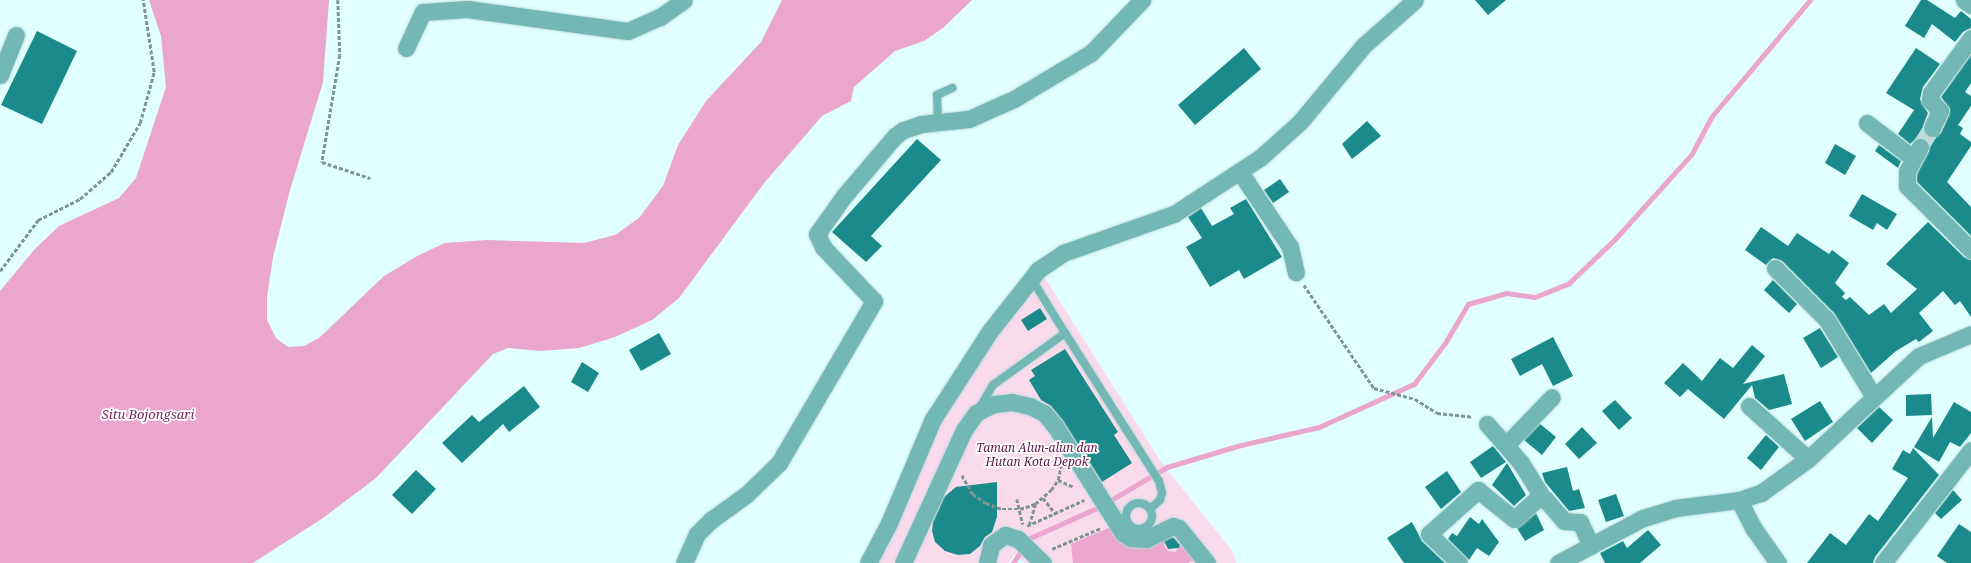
<!DOCTYPE html>
<style>
body{margin:0}
#map{position:relative;width:1971px;height:563px;overflow:hidden;background:#e0fffe;font-family:"Noto Serif",serif}
div>[style]{position:absolute}
.green>*{inset:0;background:#f9dbeb}
.water>*{inset:0;background:#eaa6cc}
.stream>*{height:5px;margin:-2.5px;padding:0 2.5px;transform-origin:2.5px;border-radius:2.5px;background:#eaa6cc}
.building>*{inset:0;background:#1a8a8a}
.street-tunnel>*{height:17px;margin-top:-8.5px;transform-origin:0;background:repeating-linear-gradient(90deg,#bfdbda 0 17px,transparent 0 25px)}
.path>*{height:2.5px;margin-top:-1.25px;transform-origin:0;background:repeating-linear-gradient(90deg,#7f9594 0 4px,transparent 0 6px)}
.roads{filter:drop-shadow(0 0 1px #bdd9d8) drop-shadow(0 0 1px #bdd9d8)}
.lane>*{height:8px;margin:-4px;padding:0 4px;transform-origin:4px;border-radius:4px;background:#73b7b6}
.lane>.ring{margin:-4px;padding:0;box-sizing:content-box;background:none;border:8px solid #73b7b6;border-radius:50%}
.street>*{height:17px;margin:-8.5px;padding:0 8.5px;transform-origin:8.5px;border-radius:8.5px;background:#73b7b6}
span{translate:-50% -50%;white-space:nowrap;text-align:center;line-height:1.15;-webkit-text-stroke:3.5px #fff;paint-order:stroke}
.park-label{font-size:12px;color:#641649;font-style:italic}
.water-label{font-size:13px;color:#77295a;font-style:italic}
</style>
<div id="map">
<div class="green">
<i style="clip-path:polygon(1042px 273px,1161px 462px,1233px 552px,1236px 563px,1025px 563px,1014px 554px,1009px 563px,877px 563px,892px 540px,915px 474px,940px 420px,981px 351px)"></i>
</div>
<div class="water">
<i style="clip-path:polygon(149px 0,329px 0,323px 82px,290px 190px,273px 257px,267px 297px,267px 320px,276px 338px,288px 347px,304px 346px,319px 338px,384px 276px,419px 255px,445px 243px,487px 240px,584px 243px,615px 235px,639px 218px,663px 186px,678px 145px,706px 101px,761px 42px,782px 0,972px 0,943px 28px,924px 41px,895px 51px,854px 87px,851px 101px,822px 116px,765px 182px,679px 298px,652px 320px,615px 337px,579px 348px,541px 351px,508px 348px,493px 354px,376px 478px,323px 518px,253px 563px,0 563px,0 291px,35px 249px,59px 226px,119px 198px,136px 178px,166px 87px,161px 36px)"></i>
<i style="clip-path:polygon(1113px 526px,1128px 545px,1148px 546px,1164px 538px,1164px 546px,1168px 551px,1175px 552px,1182px 545px,1201px 563px,1191px 561px,1188px 563px,1073px 563px,1071px 544px)"></i>
</div>
<div class="stream">
<i style="left:1013px;top:563px;width:30px;rotate:-56deg"></i>
<i style="left:1030px;top:538px;width:76px;rotate:-24.2deg"></i>
<i style="left:1099px;top:507px;width:79px;rotate:-30.5deg"></i>
<i style="left:1167px;top:467px;width:77px;rotate:-16.6deg"></i>
<i style="left:1241px;top:445px;width:80px;rotate:-13deg"></i>
<i style="left:1319px;top:427px;width:104px;rotate:-24.4deg"></i>
<i style="left:1414px;top:384px;width:51px;rotate:-52.9deg"></i>
<i style="left:1445px;top:343px;width:45px;rotate:-59.5deg"></i>
<i style="left:1468px;top:304px;width:40px;rotate:-16deg"></i>
<i style="left:1506px;top:293px;width:29px;rotate:8deg"></i>
<i style="left:1535px;top:297px;width:37px;rotate:-22deg"></i>
<i style="left:1569px;top:283px;width:64px;rotate:-43.7deg"></i>
<i style="left:1615px;top:239px;width:113px;rotate:-47.9deg"></i>
<i style="left:1691px;top:155px;width:44px;rotate:-61.7deg"></i>
<i style="left:1712px;top:116px;width:152px;rotate:-49.8deg"></i>
</div>
<div class="building">
<i style="clip-path:polygon(1475px 0,1506px 0,1488px 15px)"></i>
<i style="clip-path:polygon(1921px 0,1927px 0,1955px 18px,1961px 11px,1971px 19px,1971px 28px,1963px 32px,1955px 42px,1932px 24px,1924px 38px,1905px 26px)"></i>
<i style="clip-path:polygon(37px 31px,77px 51px,42px 124px,1px 105px)"></i>
<i style="clip-path:polygon(1244px 48px,1261px 69px,1195px 125px,1178px 105px)"></i>
<i style="clip-path:polygon(1916px 48px,1940px 64px,1923px 87px,1920px 99px,1928px 113px,1922px 129px,1927px 137px,1932px 138px,1941px 133px,1949px 115px,1950px 109px,1941px 97px,1971px 55px,1971px 83px,1965px 92px,1971px 96px,1971px 106px,1958px 125px,1963px 128px,1960px 134px,1971px 142px,1971px 146px,1947px 182px,1971px 207px,1971px 236px,1917px 182px,1917px 174px,1929px 151px,1928px 141px,1919px 137px,1910px 144px,1898px 134px,1914px 110px,1886px 93px)"></i>
<i style="clip-path:polygon(1367px 121px,1381px 136px,1352px 159px,1342px 144px)"></i>
<i style="clip-path:polygon(917px 139px,941px 160px,871px 236px,882px 246px,866px 262px,832px 232px)"></i>
<i style="clip-path:polygon(1835px 144px,1856px 156px,1845px 175px,1825px 163px)"></i>
<i style="clip-path:polygon(1879px 145px,1901px 161px,1898px 168px,1875px 151px)"></i>
<i style="clip-path:polygon(1280px 179px,1289px 192px,1273px 203px,1264px 190px)"></i>
<i style="clip-path:polygon(1862px 194px,1897px 214px,1887px 230px,1877px 223px,1873px 230px,1849px 216px)"></i>
<i style="clip-path:polygon(1246px 199px,1282px 257px,1244px 279px,1239px 270px,1210px 287px,1186px 247px,1202px 238px,1188px 217px,1201px 208px,1212px 226px,1234px 214px,1230px 208px)"></i>
<i style="clip-path:polygon(1928px 222px,1964px 257px,1971px 260px,1971px 317px,1960px 301px,1955px 305px,1943px 291px,1919px 313px,1933px 331px,1919px 342px,1916px 339px,1896px 351px,1871px 373px,1834px 313px,1782px 261px,1773px 258px,1766px 265px,1745px 250px,1761px 227px,1788px 246px,1797px 233px,1829px 254px,1832px 250px,1849px 263px,1835px 283px,1845px 293px,1842px 297px,1846px 300px,1850px 297px,1869px 315px,1884px 304px,1891px 313px,1917px 289px,1886px 264px)"></i>
<i style="clip-path:polygon(1773px 280px,1797px 304px,1789px 313px,1764px 290px)"></i>
<i style="clip-path:polygon(1040px 308px,1047px 319px,1028px 331px,1021px 320px)"></i>
<i style="clip-path:polygon(1820px 328px,1838px 357px,1821px 368px,1803px 338px)"></i>
<i style="clip-path:polygon(659px 333px,671px 354px,641px 371px,629px 350px)"></i>
<i style="clip-path:polygon(1553px 337px,1573px 376px,1553px 386px,1542px 364px,1520px 376px,1511px 359px)"></i>
<i style="clip-path:polygon(1752px 345px,1765px 356px,1743px 384px,1784px 374px,1792px 404px,1769px 410px,1755px 398px,1752px 385px,1724px 419px,1688px 389px,1680px 397px,1664px 383px,1683px 363px,1702px 381px,1720px 358px,1733px 368px)"></i>
<i style="clip-path:polygon(1065px 349px,1118px 432px,1114px 435px,1132px 463px,1102px 482px,1063px 421px,1051px 406px,1041px 400px,1029px 380px,1035px 376px,1031px 370px)"></i>
<i style="clip-path:polygon(582px 362px,599px 373px,588px 392px,571px 382px)"></i>
<i style="clip-path:polygon(524px 386px,540px 407px,509px 432px,503px 424px,462px 463px,442px 443px,472px 415px,479px 422px)"></i>
<i style="clip-path:polygon(1931px 394px,1932px 415px,1906px 416px,1906px 395px)"></i>
<i style="clip-path:polygon(1615px 400px,1632px 418px,1619px 430px,1602px 411px)"></i>
<i style="clip-path:polygon(1820px 401px,1833px 422px,1805px 441px,1791px 419px)"></i>
<i style="clip-path:polygon(1954px 402px,1971px 412px,1971px 433px,1960px 447px,1950px 442px,1939px 462px,1914px 447px,1932px 417px,1933px 438px)"></i>
<i style="clip-path:polygon(1879px 407px,1893px 420px,1872px 443px,1857px 428px)"></i>
<i style="clip-path:polygon(1540px 424px,1556px 437px,1542px 455px,1524px 440px)"></i>
<i style="clip-path:polygon(1582px 427px,1597px 443px,1579px 459px,1565px 444px)"></i>
<i style="clip-path:polygon(1766px 435px,1779px 447px,1761px 470px,1747px 458px)"></i>
<i style="clip-path:polygon(1493px 446px,1506px 462px,1481px 478px,1470px 462px)"></i>
<i style="clip-path:polygon(1913px 448px,1939px 475px,1875px 557px,1873px 563px,1807px 563px,1830px 533px,1846px 545px,1869px 514px,1878px 521px,1908px 478px,1892px 469px,1903px 450px,1910px 454px)"></i>
<i style="clip-path:polygon(1507px 463px,1526px 495px,1514px 506px,1492px 485px)"></i>
<i style="clip-path:polygon(1567px 467px,1573px 491px,1579px 489px,1585px 508px,1569px 511px,1545px 482px,1542px 473px)"></i>
<i style="clip-path:polygon(416px 470px,436px 489px,412px 514px,392px 495px)"></i>
<i style="clip-path:polygon(1447px 471px,1461px 492px,1441px 509px,1425px 487px)"></i>
<i style="clip-path:polygon(997px 482px,997px 517px,992px 532px,985px 537px,980px 546px,970px 554px,958px 555px,945px 551px,935px 542px,932px 531px,933px 522px,944px 497px,956px 487px)"></i>
<i style="clip-path:polygon(1953px 490px,1962px 500px,1941px 519px,1935px 513px)"></i>
<i style="clip-path:polygon(1616px 494px,1624px 516px,1606px 522px,1598px 500px)"></i>
<i style="clip-path:polygon(1536px 513px,1544px 530px,1525px 541px,1517px 528px)"></i>
<i style="clip-path:polygon(1470px 517px,1479px 524px,1482px 519px,1499px 542px,1489px 556px,1477px 548px,1469px 560px,1448px 539px,1452px 533px,1457px 536px)"></i>
<i style="clip-path:polygon(1412px 522px,1422px 541px,1445px 563px,1404px 563px,1387px 538px)"></i>
<i style="clip-path:polygon(1959px 524px,1971px 532px,1971px 563px,1947px 563px,1937px 556px)"></i>
<i style="clip-path:polygon(1648px 530px,1661px 545px,1640px 563px,1605px 563px,1600px 553px,1623px 541px,1627px 548px)"></i>
<i style="clip-path:polygon(1173px 537px,1180px 545px,1179px 548px,1168px 549px,1164px 541px)"></i>
</div>
<div class="street-tunnel">
<i style="left:1920px;top:147px;width:22px;rotate:-58deg"></i>
</div>
<div class="path">
<i style="left:338px;top:0;width:55px;rotate:87.9deg"></i>
<i style="left:340px;top:55px;width:109px;rotate:99.5deg"></i>
<i style="left:322px;top:162px;width:51px;rotate:18.4deg"></i>
<i style="left:0;top:271px;width:64px;rotate:-53.3deg"></i>
<i style="left:38px;top:220px;width:47px;rotate:-26.6deg"></i>
<i style="left:80px;top:199px;width:41px;rotate:-41.1deg"></i>
<i style="left:111px;top:172px;width:57px;rotate:-59.4deg"></i>
<i style="left:140px;top:123px;width:53px;rotate:-74.6deg"></i>
<i style="left:154px;top:72px;width:73px;rotate:-98.7deg"></i>
<i style="left:1304px;top:285px;width:125px;rotate:55.8deg"></i>
<i style="left:1374px;top:388px;width:42px;rotate:15deg"></i>
<i style="left:1415px;top:399px;width:26px;rotate:32deg"></i>
<i style="left:1437px;top:413px;width:36px;rotate:6deg"></i>
<i style="left:962px;top:475px;width:22px;rotate:60deg"></i>
<i style="left:973px;top:494px;width:16px;rotate:35deg"></i>
<i style="left:986px;top:503px;width:17px;rotate:21deg"></i>
<i style="left:1002px;top:509px;width:18px"></i>
<i style="left:1020px;top:509px;width:16px;rotate:-18deg"></i>
<i style="left:1035px;top:504px;width:21px;rotate:-41deg"></i>
<i style="left:1051px;top:490px;width:12px;rotate:-55deg"></i>
<i style="left:1058px;top:480px;width:14px;rotate:-78deg"></i>
<i style="left:1058px;top:480px;width:17px;rotate:24deg"></i>
<i style="left:1043px;top:498px;width:21px;rotate:51deg"></i>
<i style="left:1017px;top:499px;width:26px;rotate:77deg"></i>
<i style="left:1029px;top:525px;width:21px;rotate:-73deg"></i>
<i style="left:1027px;top:526px;width:63px;rotate:-24.5deg"></i>
<i style="left:1052px;top:549px;width:53px;rotate:-23.2deg"></i>
</div>
<div class="roads">
<div class="lane">
<i style="left:938px;top:122px;width:27px;rotate:-92deg"></i>
<i style="left:937px;top:95px;width:17px;rotate:-25deg"></i>
<i style="left:1065px;top:333px;width:175px;rotate:57.6deg"></i>
<i style="left:1159px;top:481px;width:12px;rotate:76deg"></i>
<i style="left:1162px;top:493px;width:7px;rotate:106deg"></i>
<i style="left:1160px;top:500px;width:13px;rotate:138deg"></i>
<i style="left:979px;top:409px;width:28px;rotate:-60deg"></i>
<i style="left:993px;top:385px;width:89px;rotate:-35.8deg"></i>
<i style="left:1065px;top:333px;width:65px;rotate:-121.7deg"></i>
<i class="ring" style="left:1126px;top:503px;width:18px;height:18px"></i>
</div>
<div class="street">
<i style="left:1964px;top:0;width:9px;rotate:36deg"></i>
<i style="left:406px;top:48px;width:40px;rotate:-65deg"></i>
<i style="left:423px;top:12px;width:44px;rotate:-3.9deg"></i>
<i style="left:467px;top:9px;width:162px;rotate:7.8deg"></i>
<i style="left:628px;top:31px;width:35px;rotate:-24deg"></i>
<i style="left:660px;top:17px;width:29px;rotate:-35deg"></i>
<i style="left:0;top:75px;width:43px;rotate:-68.2deg"></i>
<i style="left:1867px;top:123px;width:58px;rotate:37.3deg"></i>
<i style="left:1932px;top:128px;width:19px;rotate:-65deg"></i>
<i style="left:1940px;top:111px;width:15px;rotate:-132deg"></i>
<i style="left:1930px;top:100px;width:7px;rotate:-82deg"></i>
<i style="left:1931px;top:93px;width:68px;rotate:-54deg"></i>
<i style="left:1920px;top:147px;width:27px;rotate:118deg"></i>
<i style="left:1907px;top:171px;width:15px;rotate:90deg"></i>
<i style="left:1907px;top:186px;width:91px;rotate:45deg"></i>
<i style="left:1240px;top:172px;width:90px;rotate:56.3deg"></i>
<i style="left:1290px;top:247px;width:26px;rotate:77deg"></i>
<i style="left:1775px;top:268px;width:74px;rotate:45deg"></i>
<i style="left:1827px;top:320px;width:90px;rotate:58.6deg"></i>
<i style="left:1749px;top:406px;width:79px;rotate:41.9deg"></i>
<i style="left:1487px;top:424px;width:52px;rotate:48.9deg"></i>
<i style="left:1521px;top:463px;width:40px;rotate:58deg"></i>
<i style="left:1506px;top:445px;width:66px;rotate:-46.2deg"></i>
<i style="left:1739px;top:500px;width:33px;rotate:63deg"></i>
<i style="left:1754px;top:529px;width:42px;rotate:54.8deg"></i>
<i style="left:684px;top:563px;width:32px;rotate:-66deg"></i>
<i style="left:697px;top:534px;width:20px;rotate:-45deg"></i>
<i style="left:711px;top:520px;width:44px;rotate:-35.8deg"></i>
<i style="left:747px;top:494px;width:45px;rotate:-44.1deg"></i>
<i style="left:779px;top:463px;width:188px;rotate:-59.6deg"></i>
<i style="left:874px;top:301px;width:74px;rotate:-133.4deg"></i>
<i style="left:823px;top:247px;width:14px;rotate:-115deg"></i>
<i style="left:817px;top:234px;width:47px;rotate:-54.6deg"></i>
<i style="left:844px;top:196px;width:79px;rotate:-49.6deg"></i>
<i style="left:895px;top:136px;width:10px;rotate:-37deg"></i>
<i style="left:903px;top:130px;width:19px;rotate:-18deg"></i>
<i style="left:921px;top:124px;width:48px;rotate:-5.9deg"></i>
<i style="left:969px;top:119px;width:49px;rotate:-24deg"></i>
<i style="left:1014px;top:99px;width:90px;rotate:-30.9deg"></i>
<i style="left:1091px;top:53px;width:74px;rotate:-46.1deg"></i>
<i style="left:868px;top:563px;width:45px;rotate:-62.3deg"></i>
<i style="left:889px;top:523px;width:113px;rotate:-67.1deg"></i>
<i style="left:933px;top:419px;width:105px;rotate:-57.1deg"></i>
<i style="left:990px;top:331px;width:78px;rotate:-51.8deg"></i>
<i style="left:1038px;top:270px;width:30px;rotate:-34deg"></i>
<i style="left:1063px;top:253px;width:118px;rotate:-19.4deg"></i>
<i style="left:1174px;top:214px;width:104px;rotate:-33.2deg"></i>
<i style="left:1261px;top:157px;width:52px;rotate:-41.9deg"></i>
<i style="left:1300px;top:122px;width:99px;rotate:-50.3deg"></i>
<i style="left:1363px;top:46px;width:69px;rotate:-41.5deg"></i>
<i style="left:903px;top:563px;width:146px;rotate:-65.4deg"></i>
<i style="left:964px;top:430px;width:21px;rotate:-55deg"></i>
<i style="left:976px;top:413px;width:20px;rotate:-27deg"></i>
<i style="left:994px;top:404px;width:18px;rotate:-6deg"></i>
<i style="left:1012px;top:402px;width:18px;rotate:13deg"></i>
<i style="left:1030px;top:406px;width:16px;rotate:27deg"></i>
<i style="left:1044px;top:413px;width:17px;rotate:50deg"></i>
<i style="left:1055px;top:426px;width:127px;rotate:57.6deg"></i>
<i style="left:1123px;top:533px;width:9px;rotate:32deg"></i>
<i style="left:1131px;top:538px;width:15px;rotate:4deg"></i>
<i style="left:1146px;top:539px;width:30px;rotate:-26deg"></i>
<i style="left:1173px;top:526px;width:6px;rotate:18deg"></i>
<i style="left:1179px;top:528px;width:45px;rotate:51.3deg"></i>
<i style="left:987px;top:563px;width:18px;rotate:-77deg"></i>
<i style="left:991px;top:545px;width:17px;rotate:-36deg"></i>
<i style="left:1005px;top:535px;width:14px;rotate:17deg"></i>
<i style="left:1018px;top:539px;width:35px;rotate:44deg"></i>
<i style="left:1459px;top:563px;width:42px;rotate:-136deg"></i>
<i style="left:1429px;top:534px;width:66px;rotate:-41.9deg"></i>
<i style="left:1478px;top:490px;width:46px;rotate:38.9deg"></i>
<i style="left:1514px;top:519px;width:32px;rotate:-41deg"></i>
<i style="left:1538px;top:498px;width:7px;rotate:8deg"></i>
<i style="left:1545px;top:499px;width:29px;rotate:49deg"></i>
<i style="left:1564px;top:521px;width:16px;rotate:4deg"></i>
<i style="left:1580px;top:522px;width:26px;rotate:65deg"></i>
<i style="left:1558px;top:563px;width:96px;rotate:-27.9deg"></i>
<i style="left:1643px;top:518px;width:34px;rotate:-17deg"></i>
<i style="left:1675px;top:508px;width:64px;rotate:-7.1deg"></i>
<i style="left:1739px;top:500px;width:23px;rotate:-18deg"></i>
<i style="left:1761px;top:493px;width:58px;rotate:-35.9deg"></i>
<i style="left:1808px;top:459px;width:151px;rotate:-42.9deg"></i>
<i style="left:1919px;top:356px;width:56px;rotate:-22.9deg"></i>
<i style="left:1883px;top:563px;width:143px;rotate:-52.1deg"></i>
</div>
</div>
<div class="park-label">
<span style="left:1037px;top:455px">Taman Alun-alun dan<br>Hutan Kota Depok</span>
</div>
<div class="water-label">
<span style="left:148px;top:414px">Situ Bojongsari</span>
</div>
</div>
